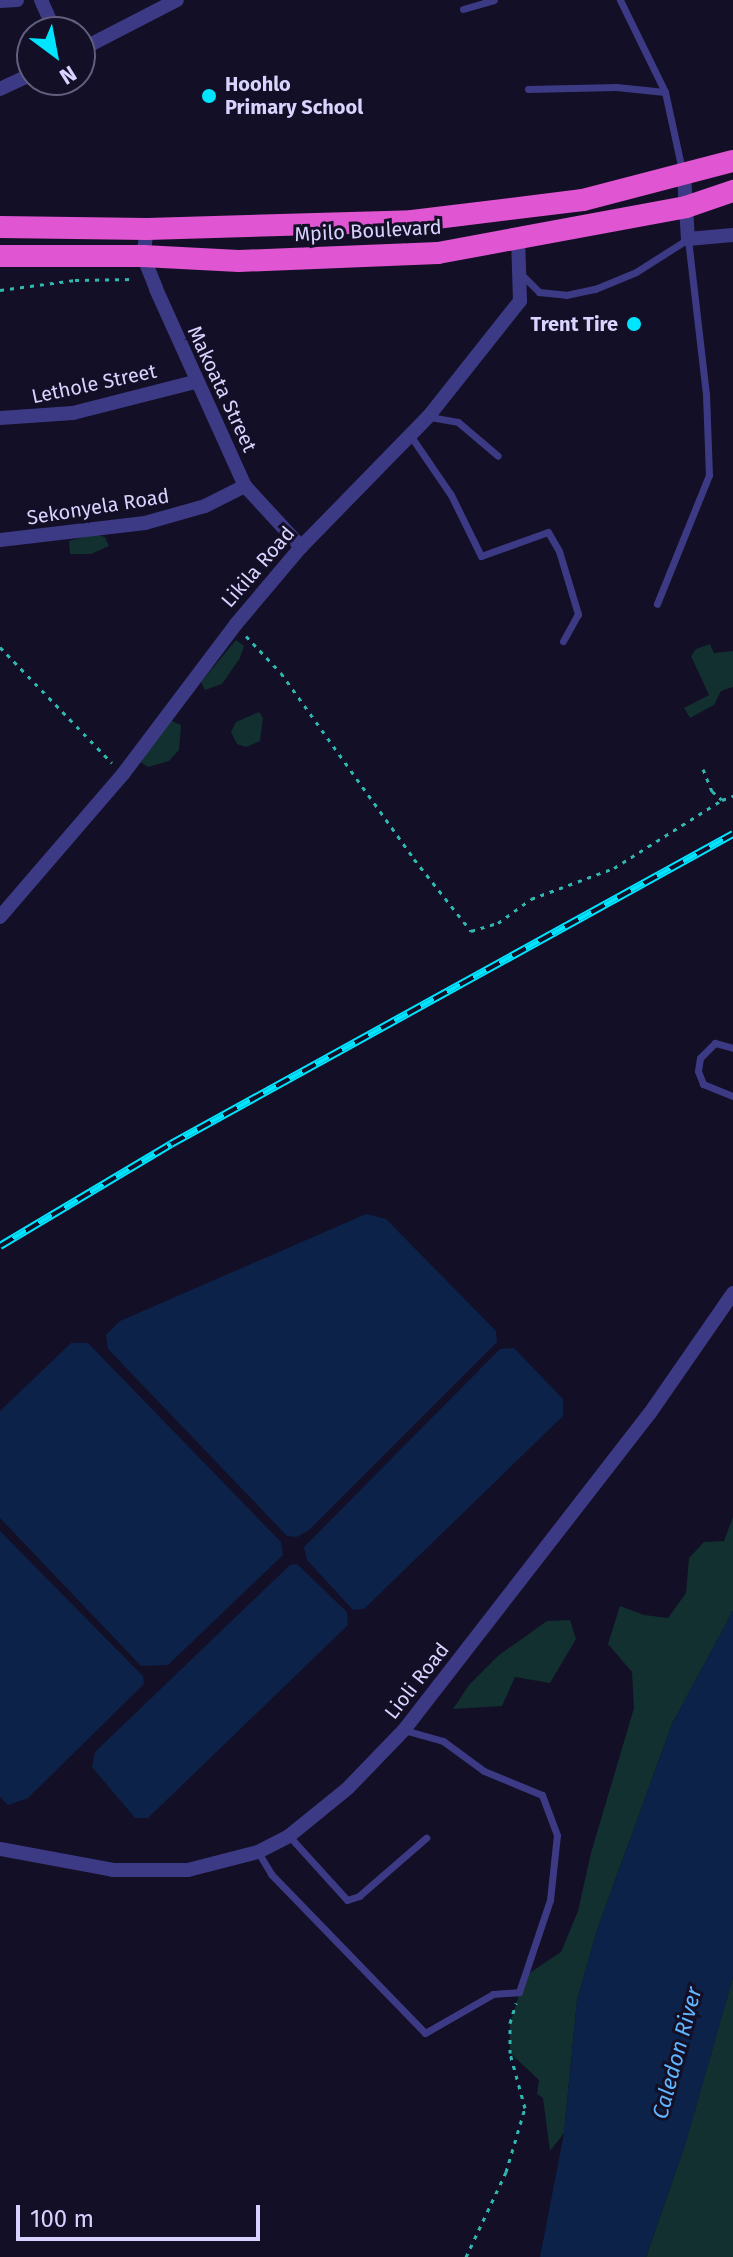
<!DOCTYPE html>
<style>
body{margin:0}
#map{position:relative;width:733px;height:2257px;overflow:hidden;background:#130f26;font-family:"Fira Sans",sans-serif}
div>[style]{position:absolute}
.green>*{inset:0;background:#12302f}
.water>*{inset:0;background:#0c2248}
.path>*{height:3px;margin-top:-1.5px;transform-origin:0;background:repeating-linear-gradient(90deg,#2fb8b0 0 4px,transparent 0 10px)}
.service>*{height:7px;margin:-3.5px;padding:0 3.5px;transform-origin:3.5px;border-radius:3.5px;background:#3d3a85}
.minor>*{height:14px;margin:-7px;padding:0 7px;transform-origin:7px;border-radius:7px;background:#3d3a85}
.trunk>*{height:22px;margin:-11px;padding:0 11px;transform-origin:11px;border-radius:11px;background:#e055d1}
.rail>*{height:8px;margin-top:-4px;transform-origin:0;background:repeating-linear-gradient(90deg,#130f26 0 15px,#00e5ff 0 30px);box-sizing:border-box;border-block:2px solid #00e5ff}
.dots>*{width:22px;height:22px;translate:-50% -50%;box-sizing:border-box;border:4px solid #130f26;border-radius:50%}
span{translate:-50% -50%;white-space:nowrap;text-align:center;line-height:1.15;-webkit-text-stroke:6px #130f26;paint-order:stroke}
.poi-label{font-size:20px;color:#d9d4ff;font-weight:700}
.left{translate:0 -50%;text-align:left}
.right{translate:-100% -50%;text-align:right}
.street-label{font-size:20px;color:#d9d4ff}
.water-label{font-size:22px;color:#62b6ff;font-style:italic}
.north{position:absolute;left:16px;top:16px;width:80px;height:80px;box-sizing:border-box;background:#130f26;border:2px solid #625e7d;border-radius:50%;rotate:148deg;font-size:22px;font-weight:700;line-height:32px;text-align:center;color:#d9d4ff}
.north::after{content:'';display:block;margin:auto;width:28px;height:36px;background:#00e5ff;clip-path:polygon(50% 0,100% 100%,50% 72%,0 100%)}
.scale{position:absolute;left:16px;top:2205px;width:244px;height:36px;box-sizing:border-box;border:4px solid #d9d4ff;border-top:0;padding-left:10px;font-size:24px;line-height:28px;white-space:nowrap;color:#d9d4ff;-webkit-text-stroke:6px #130f26;paint-order:stroke}
</style>
<div id="map">
<div class="green">
<i style="clip-path:polygon(94px 534px,105px 537px,109px 546px,91px 554px,70px 554px,69px 541px)"></i>
<i style="clip-path:polygon(236px 640px,244px 646px,240px 658px,222px 684px,205px 690px,201px 682px)"></i>
<i style="clip-path:polygon(710px 644px,714px 653px,733px 651px,733px 687px,721px 691px,714px 705px,690px 718px,684px 708px,709px 695px,691px 656px,696px 649px)"></i>
<i style="clip-path:polygon(259px 712px,263px 718px,260px 741px,246px 747px,237px 744px,231px 732px,236px 722px)"></i>
<i style="clip-path:polygon(170px 720px,181px 725px,179px 750px,169px 761px,148px 767px,139px 761px)"></i>
<i style="clip-path:polygon(733px 1517px,733px 1611px,672px 1724px,597px 1930px,577px 2000px,564px 2133px,550px 2151px,543px 2098px,537px 2094px,539px 2080px,510px 2053px,510px 2023px,525px 1976px,561px 1952px,578px 1911px,591px 1853px,634px 1708px,632px 1672px,608px 1644px,620px 1606px,644px 1615px,668px 1618px,686px 1593px,689px 1558px,704px 1542px,724px 1541px)"></i>
<i style="clip-path:polygon(570px 1620px,576px 1639px,550px 1683px,515px 1677px,502px 1706px,453px 1709px,469px 1685px,499px 1655px,547px 1621px)"></i>
<i style="clip-path:polygon(733px 1977px,733px 2257px,646px 2257px,685px 2145px)"></i>
</div>
<div class="water">
<i style="clip-path:polygon(366px 1214px,386px 1219px,496px 1331px,497px 1342px,309px 1530px,297px 1537px,287px 1536px,108px 1349px,106px 1335px,120px 1321px)"></i>
<i style="clip-path:polygon(71px 1343px,88px 1343px,281px 1542px,283px 1555px,168px 1665px,141px 1666px,0 1518px,0 1411px)"></i>
<i style="clip-path:polygon(514px 1348px,563px 1399px,563px 1416px,364px 1609px,353px 1610px,307px 1560px,304px 1547px,500px 1349px)"></i>
<i style="clip-path:polygon(0 1531px,143px 1676px,144px 1684px,28px 1798px,8px 1805px,0 1797px)"></i>
<i style="clip-path:polygon(297px 1564px,347px 1612px,348px 1625px,148px 1818px,135px 1818px,92px 1767px,95px 1752px,290px 1565px)"></i>
<i style="clip-path:polygon(733px 1611px,733px 1977px,685px 2145px,646px 2257px,540px 2257px,564px 2133px,577px 2000px,597px 1930px,672px 1724px)"></i>
</div>
<div class="path">
<i style="left:0;top:290px;width:76px;rotate:-7.6deg"></i>
<i style="left:75px;top:280px;width:60px;rotate:-1deg"></i>
<i style="left:246px;top:636px;width:51px;rotate:46.6deg"></i>
<i style="left:281px;top:673px;width:229px;rotate:54.4deg"></i>
<i style="left:414px;top:859px;width:92px;rotate:51.6deg"></i>
<i style="left:471px;top:931px;width:28px;rotate:-17deg"></i>
<i style="left:498px;top:923px;width:41px;rotate:-36deg"></i>
<i style="left:531px;top:899px;width:89px;rotate:-20.5deg"></i>
<i style="left:614px;top:868px;width:128px;rotate:-32.2deg"></i>
<i style="left:0;top:647px;width:161px;rotate:46deg"></i>
<i style="left:703px;top:769px;width:24px;rotate:68deg"></i>
<i style="left:712px;top:791px;width:13px;rotate:42deg"></i>
<i style="left:722px;top:800px;width:12px;rotate:-20deg"></i>
<i style="left:466px;top:2257px;width:94px;rotate:-64.8deg"></i>
<i style="left:506px;top:2172px;width:67px;rotate:-73.5deg"></i>
<i style="left:525px;top:2108px;width:57px;rotate:-105.3deg"></i>
<i style="left:510px;top:2053px;width:30px;rotate:-90deg"></i>
<i style="left:510px;top:2023px;width:21px;rotate:-73deg"></i>
</div>
<div class="service">
<i style="left:620px;top:0;width:102px;rotate:63.9deg"></i>
<i style="left:463px;top:9px;width:32px;rotate:-16deg"></i>
<i style="left:528px;top:89px;width:88px;rotate:-1.3deg"></i>
<i style="left:616px;top:87px;width:49px;rotate:5.8deg"></i>
<i style="left:665px;top:92px;width:80px;rotate:77.7deg"></i>
<i style="left:520px;top:273px;width:27px;rotate:45deg"></i>
<i style="left:539px;top:292px;width:27px;rotate:6deg"></i>
<i style="left:566px;top:295px;width:30px;rotate:-12deg"></i>
<i style="left:595px;top:289px;width:44px;rotate:-22.5deg"></i>
<i style="left:636px;top:272px;width:62px;rotate:-32.4deg"></i>
<i style="left:688px;top:239px;width:156px;rotate:83.4deg"></i>
<i style="left:706px;top:394px;width:81px;rotate:87.9deg"></i>
<i style="left:709px;top:475px;width:139px;rotate:112deg"></i>
<i style="left:430px;top:417px;width:28px;rotate:10deg"></i>
<i style="left:458px;top:422px;width:52px;rotate:40.4deg"></i>
<i style="left:410px;top:435px;width:73px;rotate:55.7deg"></i>
<i style="left:451px;top:495px;width:68px;rotate:63.8deg"></i>
<i style="left:481px;top:556px;width:71px;rotate:-19.7deg"></i>
<i style="left:548px;top:532px;width:22px;rotate:60deg"></i>
<i style="left:559px;top:551px;width:66px;rotate:73.2deg"></i>
<i style="left:578px;top:614px;width:31px;rotate:119deg"></i>
<i style="left:733px;top:1048px;width:19px;rotate:-164deg"></i>
<i style="left:715px;top:1043px;width:21px;rotate:135deg"></i>
<i style="left:700px;top:1058px;width:13px;rotate:99deg"></i>
<i style="left:698px;top:1071px;width:14px;rotate:69deg"></i>
<i style="left:703px;top:1084px;width:32px;rotate:22deg"></i>
<i style="left:289px;top:1836px;width:86px;rotate:47.8deg"></i>
<i style="left:347px;top:1900px;width:13px;rotate:-18deg"></i>
<i style="left:359px;top:1896px;width:89px;rotate:-40.9deg"></i>
<i style="left:258px;top:1852px;width:26px;rotate:59deg"></i>
<i style="left:271px;top:1874px;width:221px;rotate:45.9deg"></i>
<i style="left:425px;top:2033px;width:78px;rotate:-29.8deg"></i>
<i style="left:493px;top:1994px;width:26px;rotate:-4deg"></i>
<i style="left:519px;top:1992px;width:97px;rotate:-71.4deg"></i>
<i style="left:550px;top:1900px;width:65px;rotate:-83.9deg"></i>
<i style="left:557px;top:1835px;width:43px;rotate:-110.6deg"></i>
<i style="left:542px;top:1795px;width:63px;rotate:-157.5deg"></i>
<i style="left:484px;top:1771px;width:51px;rotate:-143.8deg"></i>
<i style="left:443px;top:1741px;width:41px;rotate:-164.2deg"></i>
</div>
<div class="minor">
<i style="left:41px;top:0;width:35px;rotate:66deg"></i>
<i style="left:0;top:1px;width:17px;rotate:-3deg"></i>
<i style="left:80px;top:50px;width:109px;rotate:-27.3deg"></i>
<i style="left:0;top:89px;width:35px;rotate:-25deg"></i>
<i style="left:684px;top:176px;width:63px;rotate:86.4deg"></i>
<i style="left:688px;top:239px;width:45px;rotate:-5.1deg"></i>
<i style="left:147px;top:229px;width:27px;rotate:98deg"></i>
<i style="left:143px;top:256px;width:35px;rotate:68deg"></i>
<i style="left:156px;top:289px;width:216px;rotate:65.7deg"></i>
<i style="left:245px;top:486px;width:83px;rotate:47.4deg"></i>
<i style="left:0;top:418px;width:73px;rotate:-3.9deg"></i>
<i style="left:73px;top:413px;width:126px;rotate:-14.3deg"></i>
<i style="left:0;top:540px;width:146px;rotate:-6.7deg"></i>
<i style="left:145px;top:523px;width:62px;rotate:-15.8deg"></i>
<i style="left:205px;top:506px;width:45px;rotate:-26.6deg"></i>
<i style="left:0;top:917px;width:189px;rotate:-49.3deg"></i>
<i style="left:123px;top:774px;width:188px;rotate:-53deg"></i>
<i style="left:236px;top:624px;width:101px;rotate:-49.8deg"></i>
<i style="left:301px;top:547px;width:182px;rotate:-45.7deg"></i>
<i style="left:428px;top:417px;width:148px;rotate:-51.6deg"></i>
<i style="left:520px;top:301px;width:62px;rotate:-91.8deg"></i>
<i style="left:0;top:1849px;width:115px;rotate:10.5deg"></i>
<i style="left:113px;top:1870px;width:75px"></i>
<i style="left:188px;top:1870px;width:72px;rotate:-14.4deg"></i>
<i style="left:258px;top:1852px;width:35px;rotate:-27deg"></i>
<i style="left:289px;top:1836px;width:76px;rotate:-39.1deg"></i>
<i style="left:348px;top:1788px;width:81px;rotate:-46deg"></i>
<i style="left:404px;top:1730px;width:401px;rotate:-52.2deg"></i>
<i style="left:650px;top:1413px;width:146px;rotate:-55.3deg"></i>
</div>
<div class="trunk">
<i style="left:0;top:227px;width:147px;rotate:0.8deg"></i>
<i style="left:147px;top:229px;width:265px;rotate:-1.7deg"></i>
<i style="left:412px;top:221px;width:172px;rotate:-7deg"></i>
<i style="left:583px;top:200px;width:155px;rotate:-14.6deg"></i>
<i style="left:0;top:256px;width:143px"></i>
<i style="left:143px;top:256px;width:96px;rotate:3deg"></i>
<i style="left:239px;top:261px;width:199px;rotate:-2.3deg"></i>
<i style="left:438px;top:253px;width:252px;rotate:-10.5deg"></i>
<i style="left:686px;top:207px;width:50px;rotate:-18.8deg"></i>
</div>
<div class="rail">
<i style="left:0;top:1246px;width:199px;rotate:-30.8deg"></i>
<i style="left:171px;top:1144px;width:642px;rotate:-28.88deg"></i>
</div>
<div class="dots">
<i style="left:209px;top:96px;background:#00e5ff"></i>
<i style="left:634px;top:324px;background:#00e5ff"></i>
</div>
<div class="poi-label">
<span class="left" style="left:225px;top:96px">Hoohlo<br>Primary School</span>
<span class="right" style="left:618px;top:324px">Trent Tire</span>
</div>
<div class="street-label">
<span style="left:368px;top:231px;rotate:-3deg">Mpilo Boulevard</span>
<span style="left:94px;top:384px;rotate:-12deg">Lethole Street</span>
<span style="left:222px;top:389px;rotate:65deg">Makoata Street</span>
<span style="left:98px;top:507px;rotate:-9deg">Sekonyela Road</span>
<span style="left:258px;top:567px;rotate:-49deg">Likila Road</span>
<span style="left:417px;top:1681px;rotate:-52deg">Lioli Road</span>
</div>
<div class="water-label">
<span style="left:677px;top:2053px;rotate:-75deg">Caledon River</span>
</div>
<div class="north">N</div>
<div class="scale">100 m</div>
</div>
